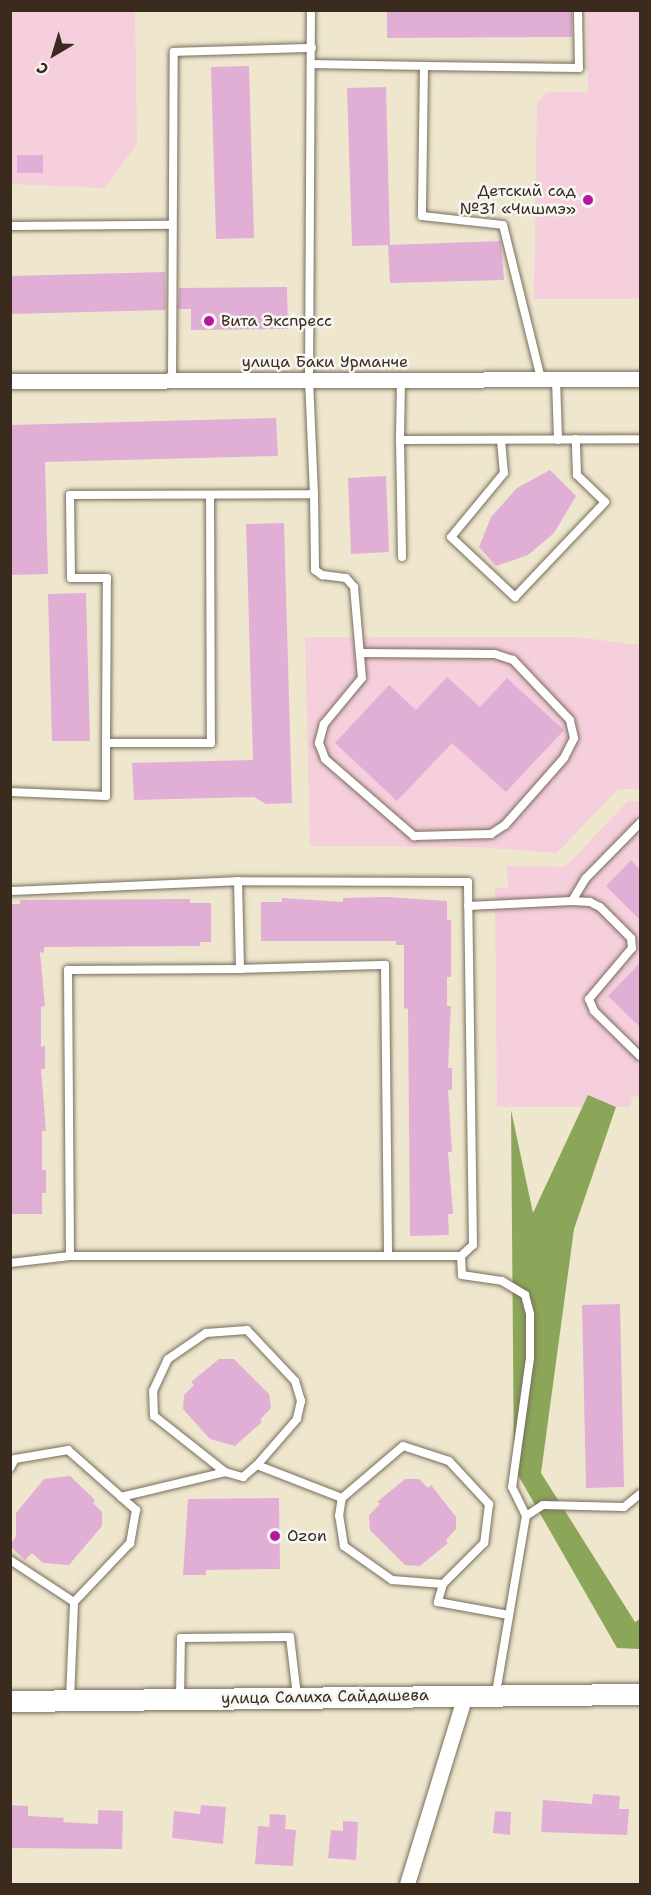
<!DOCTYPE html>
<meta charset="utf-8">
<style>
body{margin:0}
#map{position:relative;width:651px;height:1895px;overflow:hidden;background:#eee7ce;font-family:"Shantell Sans",sans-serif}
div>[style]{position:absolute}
.built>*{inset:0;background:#f5cfdc}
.forest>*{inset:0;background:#8ba658}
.building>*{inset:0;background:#e1afd5}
.roads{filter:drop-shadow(0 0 2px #7a6c5c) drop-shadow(0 0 2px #7a6c5c)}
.lane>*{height:8px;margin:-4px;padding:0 4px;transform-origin:4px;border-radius:4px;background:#fff}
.street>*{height:15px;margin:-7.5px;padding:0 7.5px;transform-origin:7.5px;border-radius:7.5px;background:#fff}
.secondary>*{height:21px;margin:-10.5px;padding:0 10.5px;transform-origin:10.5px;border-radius:10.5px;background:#fff}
.dots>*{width:16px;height:16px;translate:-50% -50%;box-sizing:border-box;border:3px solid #f6f6f2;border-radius:50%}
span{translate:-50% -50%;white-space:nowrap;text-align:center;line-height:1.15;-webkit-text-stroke:5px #f6f6f2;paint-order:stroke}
.poi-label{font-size:16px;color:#3b2a1e}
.right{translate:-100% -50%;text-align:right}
.left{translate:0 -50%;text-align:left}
.street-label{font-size:16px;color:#3b2a1e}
.frame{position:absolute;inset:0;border:12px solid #3b2a1e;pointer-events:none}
.north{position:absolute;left:24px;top:24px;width:60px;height:60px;-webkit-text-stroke:4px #f6f6f2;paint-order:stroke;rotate:218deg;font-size:16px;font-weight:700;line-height:24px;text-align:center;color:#3b2a1e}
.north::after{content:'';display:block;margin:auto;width:21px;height:27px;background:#3b2a1e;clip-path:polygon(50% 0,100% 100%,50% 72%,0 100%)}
</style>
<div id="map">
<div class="built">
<i style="clip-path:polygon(11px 11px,135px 11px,137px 144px,105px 188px,11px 184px)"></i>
<i style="clip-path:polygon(587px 11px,640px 11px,640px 299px,534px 299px,537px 102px,547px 92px,588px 92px)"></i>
<i style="clip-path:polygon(305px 637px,576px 637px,640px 645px,640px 789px,618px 789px,557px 853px,476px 847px,310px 846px)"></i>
<i style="clip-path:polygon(628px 801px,640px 801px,640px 1096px,632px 1097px,630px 1107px,497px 1107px,495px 888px,508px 887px,507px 866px,565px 867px)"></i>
</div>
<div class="forest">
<i style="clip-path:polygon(588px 1095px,616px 1107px,574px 1229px,541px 1473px,635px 1622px,640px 1619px,640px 1649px,617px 1648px,514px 1468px,511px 1110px,533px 1213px)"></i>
</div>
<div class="building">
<i style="clip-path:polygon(387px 10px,572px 10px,572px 37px,387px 38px)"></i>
<i style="clip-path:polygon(249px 66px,254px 238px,216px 239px,211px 67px)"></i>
<i style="clip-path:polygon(386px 87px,390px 245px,352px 246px,347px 88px)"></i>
<i style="clip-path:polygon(17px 155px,43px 155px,43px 173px,17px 173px)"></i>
<i style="clip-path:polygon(501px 241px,504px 280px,390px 283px,388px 245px)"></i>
<i style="clip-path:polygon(165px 272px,166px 310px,10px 314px,10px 276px)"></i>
<i style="clip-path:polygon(287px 287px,288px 329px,191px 330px,191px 309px,178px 309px,179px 288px)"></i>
<i style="clip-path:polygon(276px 418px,278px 456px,45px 462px,48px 574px,10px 575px,10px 425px)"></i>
<i style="clip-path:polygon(550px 470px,576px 496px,554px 533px,528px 555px,496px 566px,479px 547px,491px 517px,517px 488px)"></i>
<i style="clip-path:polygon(386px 476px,389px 552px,351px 554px,348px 478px)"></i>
<i style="clip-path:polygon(284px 523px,292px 803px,266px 804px,254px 797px,134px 800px,132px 763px,253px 760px,246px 524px)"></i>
<i style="clip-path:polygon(86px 593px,90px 741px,52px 741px,48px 594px)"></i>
<i style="clip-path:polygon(447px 677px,480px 707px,507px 678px,564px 730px,506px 792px,452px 743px,397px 801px,335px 743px,389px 685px,416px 710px)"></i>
<i style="clip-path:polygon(631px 860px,640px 870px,640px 920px,606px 886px)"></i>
<i style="clip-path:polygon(387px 897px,447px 901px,447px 920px,451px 920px,451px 977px,447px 977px,447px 1006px,451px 1006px,448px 1068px,452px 1068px,452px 1090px,448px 1090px,452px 1152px,448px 1152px,453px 1214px,448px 1214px,449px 1235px,410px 1236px,408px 1009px,404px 1008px,404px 945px,396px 945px,396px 941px,261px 941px,261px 902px,282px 902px,282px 898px,343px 902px,343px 898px)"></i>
<i style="clip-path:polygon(190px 899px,190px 903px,211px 903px,211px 942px,200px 942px,200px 946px,44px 947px,44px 953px,40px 952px,45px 1006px,41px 1007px,41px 1047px,45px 1046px,45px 1069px,41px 1069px,46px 1131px,42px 1131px,42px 1170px,46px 1170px,46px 1193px,42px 1193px,42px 1214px,10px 1214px,10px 904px,20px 904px,20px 900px)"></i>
<i style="clip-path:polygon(640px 963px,640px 1027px,608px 996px)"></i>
<i style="clip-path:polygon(620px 1304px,624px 1487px,586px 1488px,582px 1305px)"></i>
<i style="clip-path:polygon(219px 1359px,234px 1359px,269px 1394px,271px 1408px,260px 1420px,262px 1422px,235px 1446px,210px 1439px,183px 1409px,184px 1395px,194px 1385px,191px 1382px)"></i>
<i style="clip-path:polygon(70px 1476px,95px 1500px,93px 1503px,102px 1512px,102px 1526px,69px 1565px,43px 1563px,32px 1553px,25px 1560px,10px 1546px,16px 1536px,16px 1513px,44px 1479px)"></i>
<i style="clip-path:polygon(405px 1479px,419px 1479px,428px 1488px,431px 1485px,456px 1517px,456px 1529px,446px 1540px,448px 1543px,420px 1566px,405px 1565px,370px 1530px,369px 1515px,380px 1504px,377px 1502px)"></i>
<i style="clip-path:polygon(279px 1498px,280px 1569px,206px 1570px,206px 1575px,183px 1575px,188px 1499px)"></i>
<i style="clip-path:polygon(593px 1794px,620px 1796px,619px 1809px,629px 1809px,627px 1835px,541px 1832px,543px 1800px,592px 1804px)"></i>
<i style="clip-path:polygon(10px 1805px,28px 1806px,28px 1816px,64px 1818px,63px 1822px,98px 1824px,98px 1810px,123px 1811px,122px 1849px,10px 1848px)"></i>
<i style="clip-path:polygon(201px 1805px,226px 1807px,223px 1844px,172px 1838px,174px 1811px,200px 1814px)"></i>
<i style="clip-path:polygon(495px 1811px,511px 1812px,510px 1835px,493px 1833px)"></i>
<i style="clip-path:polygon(270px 1814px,286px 1815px,285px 1829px,296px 1830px,293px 1866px,255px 1864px,258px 1826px,269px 1827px)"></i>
<i style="clip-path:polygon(343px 1821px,358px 1822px,356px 1860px,328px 1858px,331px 1830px,343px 1831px)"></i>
</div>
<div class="roads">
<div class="lane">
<i style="left:313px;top:64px;width:111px;rotate:1deg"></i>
<i style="left:424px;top:66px;width:150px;rotate:90.8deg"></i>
<i style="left:422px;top:216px;width:81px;rotate:6.3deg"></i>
<i style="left:503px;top:225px;width:159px;rotate:76.1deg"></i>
<i style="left:424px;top:66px;width:155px;rotate:0.7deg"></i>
<i style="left:579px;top:68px;width:58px;rotate:-91deg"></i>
<i style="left:10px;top:226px;width:162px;rotate:-0.4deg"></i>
<i style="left:556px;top:379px;width:61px;rotate:88.1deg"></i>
<i style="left:401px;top:380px;width:60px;rotate:91deg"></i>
<i style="left:400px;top:440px;width:240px;rotate:-0.2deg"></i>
<i style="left:172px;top:381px;width:329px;rotate:-89.7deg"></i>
<i style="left:174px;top:52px;width:138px;rotate:-1.7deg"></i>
<i style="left:400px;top:440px;width:117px;rotate:89deg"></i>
<i style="left:501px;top:440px;width:33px;rotate:85deg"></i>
<i style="left:504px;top:473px;width:83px;rotate:129.6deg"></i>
<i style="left:451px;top:537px;width:88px;rotate:43.2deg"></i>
<i style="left:515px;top:597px;width:131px;rotate:-46.5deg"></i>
<i style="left:605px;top:502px;width:39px;rotate:-136deg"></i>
<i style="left:577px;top:475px;width:36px;rotate:-92deg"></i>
<i style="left:314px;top:494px;width:76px;rotate:89.2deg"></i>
<i style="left:315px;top:570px;width:9px;rotate:36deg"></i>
<i style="left:322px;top:575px;width:24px;rotate:7deg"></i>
<i style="left:346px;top:578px;width:12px;rotate:48deg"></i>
<i style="left:354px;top:587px;width:91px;rotate:85deg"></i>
<i style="left:362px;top:678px;width:60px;rotate:129.6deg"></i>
<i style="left:324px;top:724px;width:20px;rotate:105deg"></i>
<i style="left:319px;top:743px;width:17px;rotate:69deg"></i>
<i style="left:325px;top:759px;width:118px;rotate:40.9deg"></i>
<i style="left:414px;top:836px;width:77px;rotate:-1.5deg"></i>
<i style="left:491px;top:834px;width:17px;rotate:-33deg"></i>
<i style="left:505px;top:825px;width:89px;rotate:-48.6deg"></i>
<i style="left:564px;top:758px;width:22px;rotate:-63deg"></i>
<i style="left:574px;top:738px;width:18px;rotate:-103deg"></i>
<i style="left:570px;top:720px;width:83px;rotate:-133.5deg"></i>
<i style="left:513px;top:660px;width:20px;rotate:-162deg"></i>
<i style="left:494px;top:654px;width:134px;rotate:-179.6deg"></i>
<i style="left:210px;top:495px;width:248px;rotate:89.8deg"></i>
<i style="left:211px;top:743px;width:105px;rotate:180deg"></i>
<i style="left:106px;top:743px;width:165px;rotate:-89.7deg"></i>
<i style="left:107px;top:578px;width:36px;rotate:180deg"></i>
<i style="left:71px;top:578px;width:83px;rotate:-90.7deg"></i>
<i style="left:70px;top:495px;width:244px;rotate:-0.2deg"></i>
<i style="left:314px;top:494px;width:114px;rotate:-92.5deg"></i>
<i style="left:309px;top:380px;width:370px;rotate:-89.7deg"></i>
<i style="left:10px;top:792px;width:96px;rotate:2.4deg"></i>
<i style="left:106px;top:796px;width:53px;rotate:-90deg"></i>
<i style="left:10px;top:891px;width:228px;rotate:-2.5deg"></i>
<i style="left:572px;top:901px;width:18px;rotate:3deg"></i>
<i style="left:590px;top:902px;width:11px;rotate:27deg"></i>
<i style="left:600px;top:907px;width:44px;rotate:45deg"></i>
<i style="left:631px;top:938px;width:10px;rotate:84deg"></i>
<i style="left:632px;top:948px;width:67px;rotate:130.1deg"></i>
<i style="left:589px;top:999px;width:13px;rotate:67deg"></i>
<i style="left:594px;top:1011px;width:64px;rotate:44.4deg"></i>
<i style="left:468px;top:906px;width:104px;rotate:-2.8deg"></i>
<i style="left:572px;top:901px;width:27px;rotate:-59deg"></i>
<i style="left:586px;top:878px;width:77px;rotate:-45.5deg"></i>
<i style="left:240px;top:969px;width:172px;rotate:179.7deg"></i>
<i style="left:68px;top:970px;width:286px;rotate:89.6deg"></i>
<i style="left:70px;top:1256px;width:391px"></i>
<i style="left:461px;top:1256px;width:16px;rotate:-43deg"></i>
<i style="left:473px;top:1245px;width:363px;rotate:-90.8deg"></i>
<i style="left:468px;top:882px;width:230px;rotate:-179.8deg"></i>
<i style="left:238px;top:881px;width:88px;rotate:88.7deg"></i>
<i style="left:240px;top:969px;width:145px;rotate:-1.6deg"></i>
<i style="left:385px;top:965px;width:289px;rotate:89.4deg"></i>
<i style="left:461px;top:1256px;width:19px;rotate:87deg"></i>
<i style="left:462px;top:1275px;width:40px;rotate:8.5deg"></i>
<i style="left:502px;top:1281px;width:27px;rotate:31deg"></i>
<i style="left:525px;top:1295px;width:20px;rotate:75deg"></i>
<i style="left:530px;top:1314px;width:44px;rotate:90deg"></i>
<i style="left:530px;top:1358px;width:130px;rotate:97.9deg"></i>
<i style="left:512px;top:1487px;width:32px;rotate:64deg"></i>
<i style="left:10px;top:1263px;width:60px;rotate:-6.7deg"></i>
<i style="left:403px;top:1446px;width:48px;rotate:18.1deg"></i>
<i style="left:449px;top:1461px;width:59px;rotate:47.1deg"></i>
<i style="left:489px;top:1504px;width:39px;rotate:97deg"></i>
<i style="left:484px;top:1543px;width:58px;rotate:135deg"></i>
<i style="left:443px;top:1584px;width:51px;rotate:-175.5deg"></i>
<i style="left:392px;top:1580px;width:59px;rotate:-144.7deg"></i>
<i style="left:344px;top:1546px;width:30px;rotate:-99deg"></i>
<i style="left:339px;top:1516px;width:18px;rotate:-81deg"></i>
<i style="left:342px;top:1498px;width:80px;rotate:-40.4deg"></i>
<i style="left:10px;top:1468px;width:10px;rotate:-61deg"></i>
<i style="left:15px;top:1459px;width:54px;rotate:-9.6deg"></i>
<i style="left:68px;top:1450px;width:91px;rotate:41.4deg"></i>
<i style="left:136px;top:1510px;width:34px;rotate:100deg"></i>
<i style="left:130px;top:1543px;width:81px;rotate:133.5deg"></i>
<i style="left:74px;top:1602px;width:77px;rotate:-146.7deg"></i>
<i style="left:225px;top:1472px;width:90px;rotate:-141.7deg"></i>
<i style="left:154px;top:1416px;width:25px;rotate:-92deg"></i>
<i style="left:153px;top:1391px;width:35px;rotate:-65deg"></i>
<i style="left:168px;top:1359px;width:46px;rotate:-34.4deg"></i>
<i style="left:206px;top:1333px;width:41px;rotate:-4.2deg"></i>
<i style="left:247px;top:1330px;width:70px;rotate:46.7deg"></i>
<i style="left:295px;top:1381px;width:21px;rotate:73deg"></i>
<i style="left:301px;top:1401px;width:18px;rotate:103deg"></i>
<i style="left:297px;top:1419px;width:61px;rotate:131deg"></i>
<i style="left:121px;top:1497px;width:107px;rotate:-13.5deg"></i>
<i style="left:225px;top:1472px;width:19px;rotate:16deg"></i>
<i style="left:243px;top:1477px;width:18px;rotate:-41deg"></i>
<i style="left:257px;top:1465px;width:91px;rotate:21.2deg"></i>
<i style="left:443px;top:1584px;width:19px;rotate:106deg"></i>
<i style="left:438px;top:1602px;width:72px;rotate:10.4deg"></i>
<i style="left:496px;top:1693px;width:180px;rotate:-80.4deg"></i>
<i style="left:526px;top:1516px;width:20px;rotate:-33deg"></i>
<i style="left:543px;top:1505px;width:81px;rotate:1.4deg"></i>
<i style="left:624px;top:1507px;width:21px;rotate:-39deg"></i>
<i style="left:70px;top:1699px;width:97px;rotate:-87.6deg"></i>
<i style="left:180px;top:1699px;width:61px;rotate:-89.1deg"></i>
<i style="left:181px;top:1638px;width:109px;rotate:-0.5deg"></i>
<i style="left:290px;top:1637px;width:59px;rotate:83.2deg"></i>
</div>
<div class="street">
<i style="left:10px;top:381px;width:630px;rotate:-0.18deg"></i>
<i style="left:407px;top:1884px;width:197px;rotate:-72.9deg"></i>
</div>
<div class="secondary">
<i style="left:10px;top:1701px;width:630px;rotate:-0.64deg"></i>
</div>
</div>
<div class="dots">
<i style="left:588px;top:200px;background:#b5179e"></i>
<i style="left:209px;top:321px;background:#b5179e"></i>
<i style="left:275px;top:1536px;background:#b5179e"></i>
</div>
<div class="poi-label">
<span class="right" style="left:576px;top:200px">Детский сад<br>№31 «Чишмэ»</span>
<span class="left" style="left:221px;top:321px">Вита Экспресс</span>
<span class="left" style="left:287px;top:1536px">Ozon</span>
</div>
<div class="street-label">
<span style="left:325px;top:362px">улица Баки Урманче</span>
<span style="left:325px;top:1697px;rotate:-1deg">улица Салиха Сайдашева</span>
</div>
<div class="frame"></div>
<div class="north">С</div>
</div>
